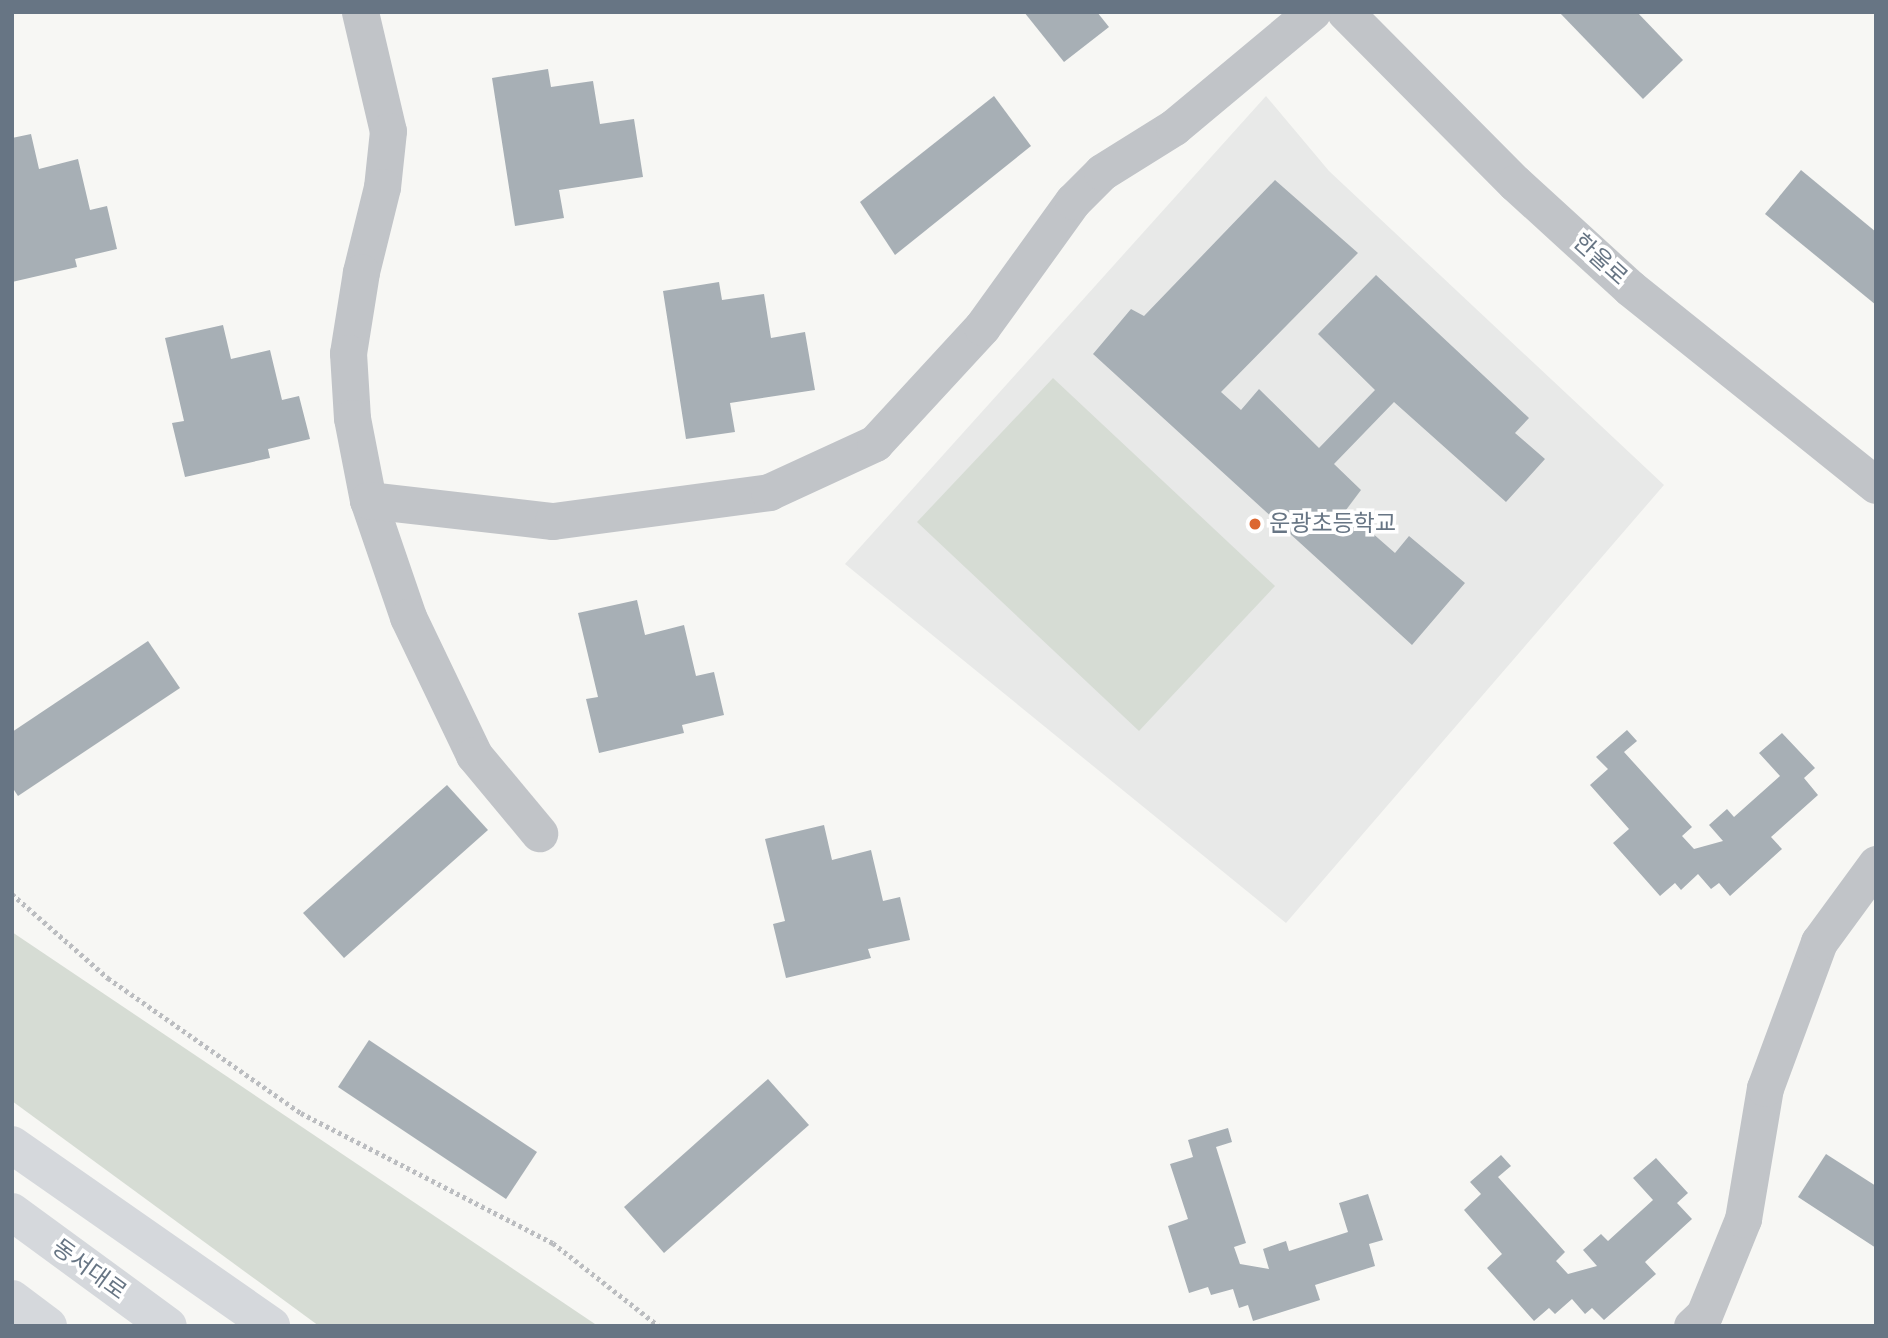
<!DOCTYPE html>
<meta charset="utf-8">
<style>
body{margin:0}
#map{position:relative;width:1888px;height:1338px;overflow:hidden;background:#f7f7f4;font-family:"Sofia Sans Condensed","Noto Sans KR",sans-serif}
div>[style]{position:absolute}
.built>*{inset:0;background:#e8e9e8}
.green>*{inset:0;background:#d6dcd4}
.building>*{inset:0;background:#a7afb5}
.path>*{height:4.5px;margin-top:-2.25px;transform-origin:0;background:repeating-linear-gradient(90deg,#bbbdc0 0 3.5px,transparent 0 7px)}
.minor>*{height:37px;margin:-18.5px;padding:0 18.5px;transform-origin:18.5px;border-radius:18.5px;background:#c1c4c8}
.highway>*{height:38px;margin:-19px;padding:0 19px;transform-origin:19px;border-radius:19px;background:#d5d8dc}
.dots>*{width:19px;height:19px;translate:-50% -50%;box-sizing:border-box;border:4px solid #fff;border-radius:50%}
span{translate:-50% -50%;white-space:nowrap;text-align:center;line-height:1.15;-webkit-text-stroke:7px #fff;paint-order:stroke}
.street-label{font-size:23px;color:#677584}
.poi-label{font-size:23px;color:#677584}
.left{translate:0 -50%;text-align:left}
.frame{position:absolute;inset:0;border:14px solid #677584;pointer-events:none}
</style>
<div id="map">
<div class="built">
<i style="clip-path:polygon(1266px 96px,1329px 171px,1664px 485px,1286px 923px,845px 564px)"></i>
</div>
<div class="green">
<i style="clip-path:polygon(1053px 378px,1275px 586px,1139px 731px,917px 522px)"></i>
<i style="clip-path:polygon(12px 932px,598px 1326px,319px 1326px,12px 1101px)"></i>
</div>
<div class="building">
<i style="clip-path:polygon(1024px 12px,1097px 12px,1109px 27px,1064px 62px)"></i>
<i style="clip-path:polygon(1559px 12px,1637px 12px,1683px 60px,1643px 99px)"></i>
<i style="clip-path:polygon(548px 69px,551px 87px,593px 81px,600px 124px,634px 119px,643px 177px,559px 190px,564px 218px,515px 226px,492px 78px)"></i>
<i style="clip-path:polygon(994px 96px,1031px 146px,895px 255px,860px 202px)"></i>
<i style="clip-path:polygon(31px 134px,39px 169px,78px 159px,90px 210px,107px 206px,117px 249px,75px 259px,77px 267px,12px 282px,12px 138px)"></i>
<i style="clip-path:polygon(1801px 170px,1876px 232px,1876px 305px,1765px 214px)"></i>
<i style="clip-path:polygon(1275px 180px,1358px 253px,1221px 392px,1241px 410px,1259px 389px,1319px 448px,1375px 390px,1318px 334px,1376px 275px,1529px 418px,1515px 433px,1545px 459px,1506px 502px,1394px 402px,1334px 464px,1361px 490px,1346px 510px,1395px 553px,1409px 536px,1465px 583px,1412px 645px,1093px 354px,1131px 309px,1144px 316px)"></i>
<i style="clip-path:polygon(719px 282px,722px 300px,764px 294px,771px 338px,805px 332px,815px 390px,730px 403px,735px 432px,686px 439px,663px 291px)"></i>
<i style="clip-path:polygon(223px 325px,231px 359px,270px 350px,282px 400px,299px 396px,310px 439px,268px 449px,270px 458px,185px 477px,172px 423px,184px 421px,165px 338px)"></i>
<i style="clip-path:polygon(637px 600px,645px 635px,684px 625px,696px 676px,714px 672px,724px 715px,682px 725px,684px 733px,599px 753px,586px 699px,598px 697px,578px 613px)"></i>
<i style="clip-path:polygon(148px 641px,180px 688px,18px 796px,12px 787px,12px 732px)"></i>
<i style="clip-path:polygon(1627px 730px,1637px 741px,1624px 752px,1692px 827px,1682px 836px,1694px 849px,1723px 841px,1709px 825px,1727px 809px,1734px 817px,1780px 776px,1759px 753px,1782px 733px,1815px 768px,1804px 778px,1818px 795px,1771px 837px,1782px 849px,1730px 896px,1719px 883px,1711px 889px,1698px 874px,1681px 890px,1675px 883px,1660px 896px,1613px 843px,1629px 829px,1590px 785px,1608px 769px,1596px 757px)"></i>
<i style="clip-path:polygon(447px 785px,488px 830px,344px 958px,303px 913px)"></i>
<i style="clip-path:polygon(824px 825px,832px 860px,871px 850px,883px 901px,900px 897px,910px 940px,868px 949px,871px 958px,786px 978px,773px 924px,785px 921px,765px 839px)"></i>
<i style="clip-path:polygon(369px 1040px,537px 1152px,506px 1199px,338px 1087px)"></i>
<i style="clip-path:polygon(768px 1079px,809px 1125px,664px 1253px,624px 1207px)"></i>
<i style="clip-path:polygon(1228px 1128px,1232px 1142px,1216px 1147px,1246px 1243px,1234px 1247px,1240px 1264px,1269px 1269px,1263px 1249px,1286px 1241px,1289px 1251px,1348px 1232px,1339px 1203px,1368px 1194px,1383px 1240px,1369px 1244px,1375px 1266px,1315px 1285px,1320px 1300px,1253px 1321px,1248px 1305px,1239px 1308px,1233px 1289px,1211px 1295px,1208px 1287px,1189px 1293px,1168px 1226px,1188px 1219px,1170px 1164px,1193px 1157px,1188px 1140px)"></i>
<i style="clip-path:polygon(1826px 1154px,1876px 1186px,1876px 1248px,1798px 1197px)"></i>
<i style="clip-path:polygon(1501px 1155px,1511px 1166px,1498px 1177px,1565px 1252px,1556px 1261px,1568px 1274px,1597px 1266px,1583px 1250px,1601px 1234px,1608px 1241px,1653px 1200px,1633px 1178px,1656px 1158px,1688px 1193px,1677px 1203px,1692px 1219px,1645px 1262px,1656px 1274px,1604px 1320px,1592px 1308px,1585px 1314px,1572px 1299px,1555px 1314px,1549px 1308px,1534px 1321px,1487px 1268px,1502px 1254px,1464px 1210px,1481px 1194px,1470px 1182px)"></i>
</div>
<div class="path">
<i style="left:12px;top:894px;width:128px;rotate:41.2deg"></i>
<i style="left:108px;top:978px;width:236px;rotate:35deg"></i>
<i style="left:301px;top:1113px;width:284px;rotate:27.3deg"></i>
<i style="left:553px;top:1243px;width:135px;rotate:38.1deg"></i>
</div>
<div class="minor">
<i style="left:360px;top:12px;width:122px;rotate:76.8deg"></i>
<i style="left:388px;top:131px;width:56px;rotate:96.1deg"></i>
<i style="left:382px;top:187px;width:88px;rotate:103.9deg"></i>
<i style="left:361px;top:272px;width:82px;rotate:99.1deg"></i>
<i style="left:348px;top:353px;width:65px;rotate:86.5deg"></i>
<i style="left:352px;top:418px;width:84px;rotate:79deg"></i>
<i style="left:368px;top:500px;width:124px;rotate:71.1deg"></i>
<i style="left:408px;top:617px;width:153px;rotate:64.4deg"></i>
<i style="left:474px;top:755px;width:102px;rotate:50.2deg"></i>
<i style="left:1345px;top:12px;width:241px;rotate:45.2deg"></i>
<i style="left:1515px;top:183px;width:156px;rotate:42.4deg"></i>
<i style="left:1630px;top:288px;width:315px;rotate:38.7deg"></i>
<i style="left:368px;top:500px;width:186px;rotate:6.5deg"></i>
<i style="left:553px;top:521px;width:218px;rotate:-7.6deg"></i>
<i style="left:769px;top:492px;width:117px;rotate:-24.8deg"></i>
<i style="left:875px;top:443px;width:158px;rotate:-47.3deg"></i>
<i style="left:982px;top:327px;width:155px;rotate:-54.2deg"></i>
<i style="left:1073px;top:201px;width:41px;rotate:-45deg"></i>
<i style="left:1102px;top:172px;width:85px;rotate:-32deg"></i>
<i style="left:1174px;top:127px;width:180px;rotate:-39.8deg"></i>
<i style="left:1692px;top:1326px;width:16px;rotate:-43deg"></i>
<i style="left:1704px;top:1315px;width:104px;rotate:-67.9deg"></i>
<i style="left:1743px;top:1219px;width:133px;rotate:-80.5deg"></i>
<i style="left:1765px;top:1088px;width:156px;rotate:-69.7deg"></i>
<i style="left:1819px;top:942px;width:97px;rotate:-53.8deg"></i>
</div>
<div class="highway">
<i style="left:12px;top:1145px;width:316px;rotate:34.9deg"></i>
<i style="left:12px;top:1212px;width:193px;rotate:36.2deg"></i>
<i style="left:12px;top:1299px;width:45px;rotate:36.9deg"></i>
</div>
<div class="dots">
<i style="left:1255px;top:524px;background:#dc6730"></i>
</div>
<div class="street-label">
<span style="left:1600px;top:260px;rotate:42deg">한울로</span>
<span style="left:89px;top:1270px;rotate:36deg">동서대로</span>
</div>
<div class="poi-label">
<span class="left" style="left:1269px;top:524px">운광초등학교</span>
</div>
<div class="frame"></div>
</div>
